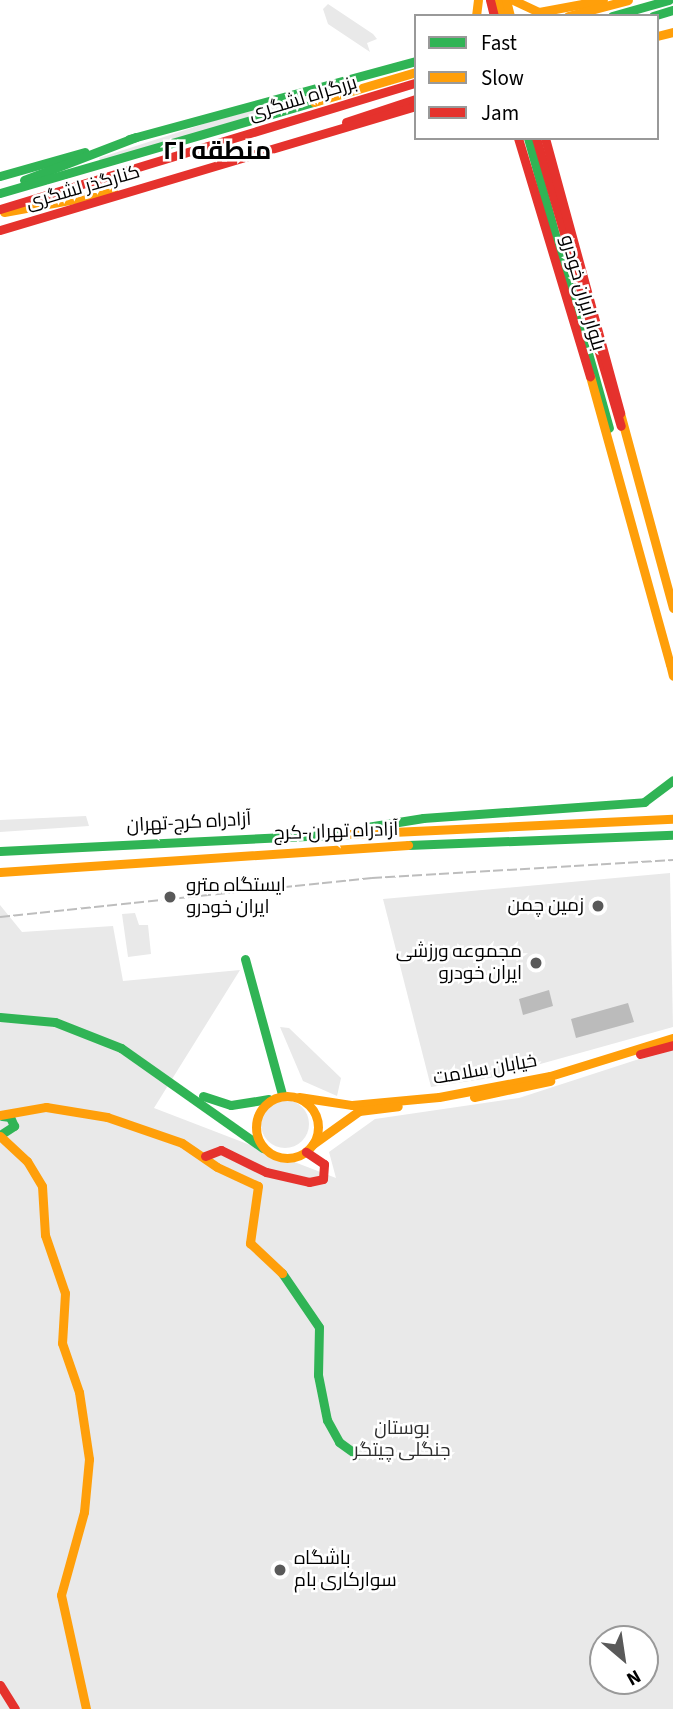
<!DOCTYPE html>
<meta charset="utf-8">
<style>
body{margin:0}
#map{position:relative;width:673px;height:1709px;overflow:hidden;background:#fff;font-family:"Source Sans 3",Cairo,sans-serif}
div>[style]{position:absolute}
.green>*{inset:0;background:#e9e9e9}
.round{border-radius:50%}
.water>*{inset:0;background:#bbb}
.fast>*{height:9px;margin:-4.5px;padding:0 4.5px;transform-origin:4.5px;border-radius:4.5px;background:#30b455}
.slow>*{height:9px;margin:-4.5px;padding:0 4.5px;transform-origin:4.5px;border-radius:4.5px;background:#ff9f0a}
.slow>.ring{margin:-4.5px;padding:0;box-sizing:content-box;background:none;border:9px solid #ff9f0a;border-radius:50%}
.jam>*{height:9px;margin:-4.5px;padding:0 4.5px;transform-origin:4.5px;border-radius:4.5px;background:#e5322d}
.rail>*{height:2px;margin-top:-1px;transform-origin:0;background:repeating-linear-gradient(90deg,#bdbdbd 0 10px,transparent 0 13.5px)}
.dots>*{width:19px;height:19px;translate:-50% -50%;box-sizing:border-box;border:4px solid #fff;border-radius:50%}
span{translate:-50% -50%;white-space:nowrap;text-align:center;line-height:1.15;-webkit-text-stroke:5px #fff;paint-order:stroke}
.street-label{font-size:19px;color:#000}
.poi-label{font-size:19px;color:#000}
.left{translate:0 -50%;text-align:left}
.right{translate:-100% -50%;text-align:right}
.park-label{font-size:19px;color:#2e2e2e}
.district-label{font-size:26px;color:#000;font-weight:700}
.legend{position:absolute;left:414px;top:14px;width:245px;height:126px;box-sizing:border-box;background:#fff;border:2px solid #999;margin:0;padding:9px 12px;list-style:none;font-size:21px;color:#000}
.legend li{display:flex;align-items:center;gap:14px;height:35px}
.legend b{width:35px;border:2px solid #999}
.north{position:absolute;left:589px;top:1625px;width:70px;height:70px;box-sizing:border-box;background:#fff;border:2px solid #999;border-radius:50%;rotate:151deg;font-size:19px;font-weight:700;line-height:28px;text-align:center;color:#000}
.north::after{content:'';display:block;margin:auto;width:24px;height:32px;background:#595959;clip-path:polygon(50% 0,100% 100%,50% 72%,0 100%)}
</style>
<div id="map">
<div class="green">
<i style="clip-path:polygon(328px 4px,373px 34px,377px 39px,367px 43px,370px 52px,328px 24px,323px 9px)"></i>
<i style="clip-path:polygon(352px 85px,101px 163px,99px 158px,216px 120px)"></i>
<i style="clip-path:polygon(86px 816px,89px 826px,0 832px,0 820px)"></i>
<i style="clip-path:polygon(670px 873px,673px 1027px,490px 1078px,431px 1087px,383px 899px)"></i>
<i style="clip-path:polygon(evenodd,0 905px,22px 932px,113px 926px,123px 981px,240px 970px,154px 1108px,336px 1178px,329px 1152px,375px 1119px,519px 1098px,673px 1048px,673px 1709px,0 1709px,0 905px,603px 1639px,645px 1639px,645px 1681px,603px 1681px,603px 1639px)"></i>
<i style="clip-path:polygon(135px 913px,139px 925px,148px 925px,151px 954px,128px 957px,122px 914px)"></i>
<i style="clip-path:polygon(280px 1027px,289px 1028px,341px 1078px,337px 1096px,303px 1081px)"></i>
<i class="round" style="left:261px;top:1100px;width:48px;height:48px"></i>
</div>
<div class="water">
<i style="clip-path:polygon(549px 990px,553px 1006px,523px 1015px,519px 999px)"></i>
<i style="clip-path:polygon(628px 1003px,634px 1022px,576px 1038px,571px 1019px)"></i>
</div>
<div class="fast">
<i style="left:612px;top:16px;width:59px;rotate:-15.7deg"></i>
<i style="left:653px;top:16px;width:21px;rotate:-17deg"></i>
<i style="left:528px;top:138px;width:301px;rotate:74.4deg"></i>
<i style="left:129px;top:139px;width:297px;rotate:-15.2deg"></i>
<i style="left:0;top:176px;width:88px;rotate:-15.8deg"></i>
<i style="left:24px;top:180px;width:120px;rotate:-21deg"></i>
<i style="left:0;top:193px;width:327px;rotate:-16.2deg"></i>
<i style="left:367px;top:827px;width:57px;rotate:-9.1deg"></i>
<i style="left:423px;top:818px;width:222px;rotate:-4.1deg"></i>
<i style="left:644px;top:802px;width:36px;rotate:-37deg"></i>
<i style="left:408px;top:845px;width:265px;rotate:-2.2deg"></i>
<i style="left:0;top:851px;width:350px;rotate:-2.8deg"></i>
<i style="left:245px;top:959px;width:140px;rotate:74.7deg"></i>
<i style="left:0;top:1017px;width:55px;rotate:5.2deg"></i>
<i style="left:55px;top:1022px;width:71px;rotate:21.5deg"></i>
<i style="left:121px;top:1048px;width:174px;rotate:35.2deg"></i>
<i style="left:203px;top:1096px;width:29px;rotate:18deg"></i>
<i style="left:231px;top:1105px;width:38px;rotate:-9deg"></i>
<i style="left:0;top:1135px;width:17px;rotate:-33deg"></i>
<i style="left:14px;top:1126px;width:10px;rotate:-114deg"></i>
<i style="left:10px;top:1117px;width:8px;rotate:-173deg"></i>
<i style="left:282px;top:1273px;width:65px;rotate:55.6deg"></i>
<i style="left:319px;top:1327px;width:48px;rotate:91.2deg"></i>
<i style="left:318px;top:1375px;width:46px;rotate:78.7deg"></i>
<i style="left:327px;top:1420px;width:25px;rotate:61deg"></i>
<i style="left:339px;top:1442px;width:22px;rotate:36deg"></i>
</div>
<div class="slow">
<i style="left:498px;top:0;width:16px;rotate:76deg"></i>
<i style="left:506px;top:0;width:16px;rotate:76deg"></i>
<i style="left:513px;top:0;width:29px;rotate:25deg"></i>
<i style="left:539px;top:12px;width:65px;rotate:-10.6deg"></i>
<i style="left:476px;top:16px;width:16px;rotate:-83deg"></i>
<i style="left:568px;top:16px;width:62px;rotate:-14.9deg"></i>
<i style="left:657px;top:36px;width:16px;rotate:-14deg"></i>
<i style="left:314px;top:102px;width:106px;rotate:-16.4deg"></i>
<i style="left:4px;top:212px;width:111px;rotate:-10.4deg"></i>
<i style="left:590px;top:376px;width:299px;rotate:74.5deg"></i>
<i style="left:620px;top:413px;width:202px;rotate:74.8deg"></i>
<i style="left:670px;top:664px;width:12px;rotate:76deg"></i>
<i style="left:350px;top:834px;width:323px;rotate:-2.7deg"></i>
<i style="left:0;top:872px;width:409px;rotate:-3.8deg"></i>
<i class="ring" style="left:256px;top:1096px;width:53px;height:53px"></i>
<i style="left:299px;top:1097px;width:54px;rotate:8.6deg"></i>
<i style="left:352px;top:1105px;width:87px;rotate:-5.3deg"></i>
<i style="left:439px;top:1097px;width:113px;rotate:-10.7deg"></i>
<i style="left:550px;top:1076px;width:129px;rotate:-17.2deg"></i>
<i style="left:474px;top:1097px;width:78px;rotate:-11.9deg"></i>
<i style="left:0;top:1115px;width:47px;rotate:-9.9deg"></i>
<i style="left:46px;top:1107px;width:62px;rotate:9.3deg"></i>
<i style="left:107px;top:1117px;width:79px;rotate:19.1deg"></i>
<i style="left:182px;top:1143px;width:42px;rotate:34.4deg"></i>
<i style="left:217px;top:1167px;width:45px;rotate:24.9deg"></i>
<i style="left:258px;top:1186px;width:58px;rotate:98deg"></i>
<i style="left:250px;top:1243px;width:44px;rotate:43.2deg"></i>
<i style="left:0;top:1136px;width:37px;rotate:43deg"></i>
<i style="left:27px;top:1161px;width:29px;rotate:59deg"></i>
<i style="left:42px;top:1186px;width:49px;rotate:86.5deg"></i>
<i style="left:45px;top:1235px;width:61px;rotate:71deg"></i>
<i style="left:65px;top:1293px;width:50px;rotate:93.4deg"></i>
<i style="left:62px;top:1343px;width:52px;rotate:70.9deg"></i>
<i style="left:79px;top:1392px;width:68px;rotate:81.5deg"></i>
<i style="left:89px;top:1459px;width:53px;rotate:95.4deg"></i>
<i style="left:84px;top:1512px;width:86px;rotate:105.5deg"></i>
<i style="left:61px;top:1595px;width:117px;rotate:77.6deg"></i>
<i style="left:313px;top:1144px;width:57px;rotate:-35.7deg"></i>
<i style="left:359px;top:1111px;width:39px;rotate:-7deg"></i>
</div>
<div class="jam">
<i style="left:490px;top:0;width:16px;rotate:76deg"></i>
<i style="left:346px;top:122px;width:74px;rotate:-18.2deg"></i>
<i style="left:518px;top:138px;width:249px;rotate:73.2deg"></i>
<i style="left:536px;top:138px;width:300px;rotate:73.6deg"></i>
<i style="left:545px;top:138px;width:285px;rotate:74.7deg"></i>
<i style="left:0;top:209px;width:435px;rotate:-16.9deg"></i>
<i style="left:0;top:230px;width:434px;rotate:-16.6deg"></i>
<i style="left:640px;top:1054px;width:34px;rotate:-15deg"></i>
<i style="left:205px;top:1156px;width:17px;rotate:-21deg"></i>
<i style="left:221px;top:1150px;width:50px;rotate:26.1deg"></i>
<i style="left:266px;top:1172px;width:44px;rotate:13.1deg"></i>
<i style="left:309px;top:1182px;width:14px;rotate:-12deg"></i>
<i style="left:323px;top:1179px;width:15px;rotate:-86deg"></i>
<i style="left:324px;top:1164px;width:22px;rotate:-146deg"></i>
<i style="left:0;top:1685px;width:28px;rotate:58deg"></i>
</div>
<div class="rail">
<i style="left:0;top:917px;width:374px;rotate:-6deg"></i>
<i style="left:372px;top:878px;width:302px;rotate:-3.4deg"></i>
</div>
<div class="dots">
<i style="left:170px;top:897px;background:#595959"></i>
<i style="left:598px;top:906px;background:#595959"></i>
<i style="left:536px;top:963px;background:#595959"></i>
<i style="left:280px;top:1570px;background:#595959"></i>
</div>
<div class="street-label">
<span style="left:303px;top:99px;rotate:-17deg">بزرگراه لشگری</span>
<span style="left:83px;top:188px;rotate:-16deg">کنارگذر لشگری</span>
<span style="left:582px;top:293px;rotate:74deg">بلوار ایران خودرو</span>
<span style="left:189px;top:823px;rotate:-3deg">آزادراه کرج-تهران</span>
<span style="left:336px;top:832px;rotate:-2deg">آزادراه تهران-کرج</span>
<span style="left:485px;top:1070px;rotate:-10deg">خیابان سلامت</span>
</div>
<div class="poi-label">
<span class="left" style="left:186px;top:897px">ایستگاه مترو<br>ایران خودرو</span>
<span class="right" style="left:584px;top:906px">زمین چمن</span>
<span class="right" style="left:522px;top:963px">مجموعه ورزشی<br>ایران خودرو</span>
<span class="left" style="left:294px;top:1570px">باشگاه<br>سوارکاری بام</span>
</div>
<div class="park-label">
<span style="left:402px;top:1440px">بوستان<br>جنگلی چیتگر</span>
</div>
<div class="district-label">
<span style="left:217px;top:151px">منطقه ۲۱</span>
</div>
<ul class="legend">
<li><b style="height:9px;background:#30b455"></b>Fast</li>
<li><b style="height:9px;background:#ff9f0a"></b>Slow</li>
<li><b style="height:9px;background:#e5322d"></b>Jam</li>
</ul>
<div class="north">N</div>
</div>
